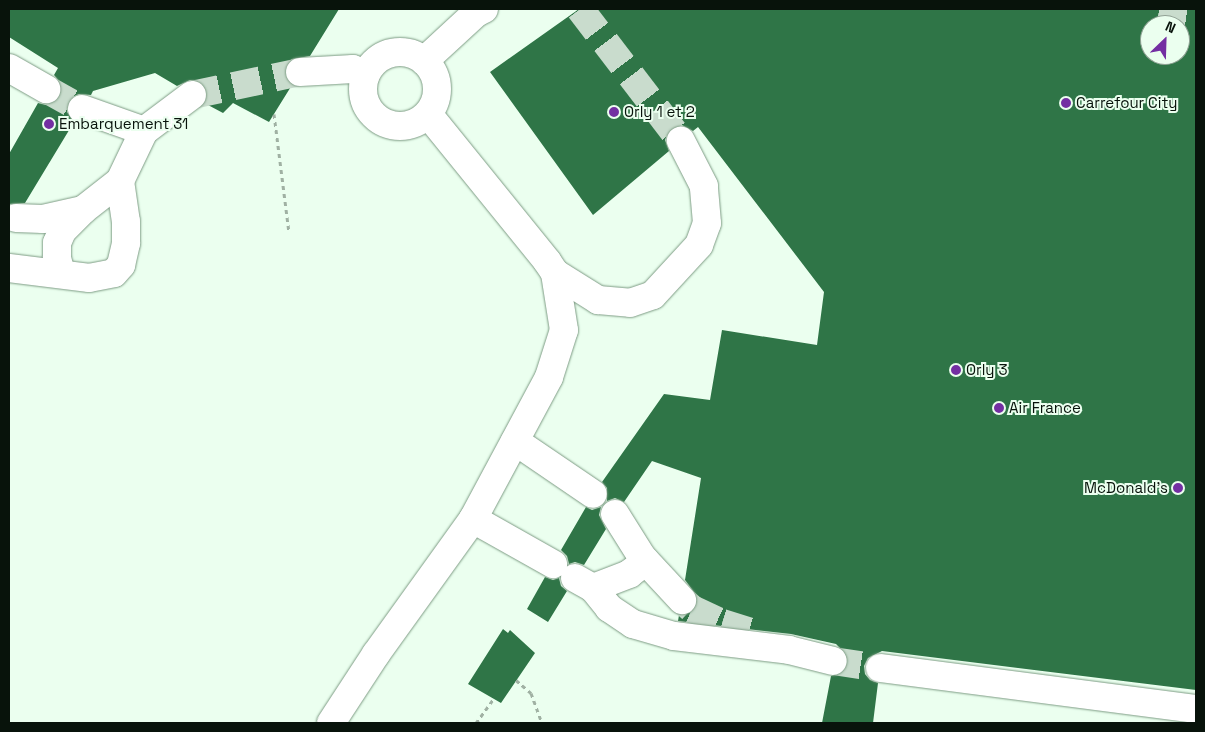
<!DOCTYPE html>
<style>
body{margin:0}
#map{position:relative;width:1205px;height:732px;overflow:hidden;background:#ebffef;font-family:"Space Grotesk",sans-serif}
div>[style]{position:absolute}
.building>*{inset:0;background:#2f7547}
.minor-tunnel>*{height:28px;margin-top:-14px;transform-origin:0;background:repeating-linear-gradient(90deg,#c9dccd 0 28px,transparent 0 42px)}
.path>*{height:3px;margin-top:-1.5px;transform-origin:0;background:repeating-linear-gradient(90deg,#a0b1a3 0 4px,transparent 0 8px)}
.roads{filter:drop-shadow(0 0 1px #7d9c84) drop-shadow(0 0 1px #7d9c84)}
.minor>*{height:28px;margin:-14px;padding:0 14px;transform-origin:14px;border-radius:14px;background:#fff}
.minor>.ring{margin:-14px;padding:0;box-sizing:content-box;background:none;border:28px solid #fff;border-radius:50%}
.dots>*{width:14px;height:14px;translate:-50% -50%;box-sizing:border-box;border:2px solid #ebffef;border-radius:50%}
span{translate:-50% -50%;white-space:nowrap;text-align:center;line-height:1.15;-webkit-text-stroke:4px #ebffef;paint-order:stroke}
.poi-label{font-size:15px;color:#08130b}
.left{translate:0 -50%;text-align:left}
.right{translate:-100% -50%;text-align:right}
.frame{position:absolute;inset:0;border:10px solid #08130b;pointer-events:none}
.north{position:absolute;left:1140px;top:15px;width:50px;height:50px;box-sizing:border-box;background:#ebffef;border:1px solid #90a194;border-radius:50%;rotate:24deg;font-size:14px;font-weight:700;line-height:20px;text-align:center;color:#08130b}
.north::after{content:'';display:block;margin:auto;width:18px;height:22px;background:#732fa2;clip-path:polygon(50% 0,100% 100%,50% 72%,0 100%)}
</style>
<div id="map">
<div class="building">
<i style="clip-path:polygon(9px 9px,339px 9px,310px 56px,292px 59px,286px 65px,284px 73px,292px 85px,269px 122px,233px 103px,223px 113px,208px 105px,205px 103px,208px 94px,205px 86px,199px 81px,190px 80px,177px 86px,155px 73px,93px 91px,91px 95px,79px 94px,72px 97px,67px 104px,67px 112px,74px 122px,25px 203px,9px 204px,9px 154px,38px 103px,46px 105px,53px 103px,59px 97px,62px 89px,60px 82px,54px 75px,58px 68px,9px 37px)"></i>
<i style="clip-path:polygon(evenodd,579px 9px,1196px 9px,1196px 690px,882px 651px,868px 658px,864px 666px,865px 674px,870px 680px,878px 683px,873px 723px,822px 723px,831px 676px,844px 672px,848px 664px,848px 656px,836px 644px,791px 634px,678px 621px,679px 615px,692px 612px,697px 604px,697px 596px,685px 580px,701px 478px,652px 461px,624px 502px,615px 498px,607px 501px,607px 488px,602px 482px,664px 394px,710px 400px,722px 330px,817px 345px,824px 292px,698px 127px,693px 131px,682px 125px,673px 127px,668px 132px,665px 140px,669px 151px,593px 215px,490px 72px,579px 9px,1150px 25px,1180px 25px,1180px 55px,1150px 55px,1150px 25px)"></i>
<i style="clip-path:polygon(586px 507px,592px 510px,601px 507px,599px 515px,606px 529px,584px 565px,575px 562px,569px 564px,567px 556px,561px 550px)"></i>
<i style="clip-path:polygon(545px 577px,553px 580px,559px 578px,561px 586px,567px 591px,548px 622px,527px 609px)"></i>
<i style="clip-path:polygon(503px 629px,508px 633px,510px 630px,535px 653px,501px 703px,468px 684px)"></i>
</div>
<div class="minor-tunnel">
<i style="left:580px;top:9px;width:166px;rotate:52.6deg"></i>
<i style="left:1159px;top:9px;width:37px;rotate:8deg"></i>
<i style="left:46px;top:89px;width:41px;rotate:29.1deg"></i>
<i style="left:192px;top:95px;width:110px;rotate:-12deg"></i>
<i style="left:682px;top:600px;width:13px;rotate:42deg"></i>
<i style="left:692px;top:609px;width:33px;rotate:25deg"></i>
<i style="left:722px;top:623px;width:30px;rotate:17deg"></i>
<i style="left:833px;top:661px;width:48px;rotate:8.5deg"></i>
</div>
<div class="path">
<i style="left:274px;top:114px;width:119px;rotate:82.8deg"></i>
<i style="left:516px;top:680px;width:20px;rotate:41deg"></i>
<i style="left:531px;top:693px;width:32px;rotate:70deg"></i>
<i style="left:476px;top:723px;width:31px;rotate:-54deg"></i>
</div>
<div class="roads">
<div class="minor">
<i class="ring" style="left:363px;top:52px;width:46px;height:46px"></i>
<i style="left:424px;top:61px;width:71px;rotate:-42.7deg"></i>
<i style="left:476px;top:13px;width:9px;rotate:-27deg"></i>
<i style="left:9px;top:68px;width:43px;rotate:29.6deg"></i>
<i style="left:300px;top:72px;width:53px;rotate:-3.2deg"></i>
<i style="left:353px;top:69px;width:14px;rotate:30deg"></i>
<i style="left:82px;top:109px;width:66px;rotate:19.5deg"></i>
<i style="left:144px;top:131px;width:60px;rotate:-36.9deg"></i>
<i style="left:16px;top:218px;width:27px;rotate:2deg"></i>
<i style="left:43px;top:219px;width:41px;rotate:-12.7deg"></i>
<i style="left:83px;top:210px;width:47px;rotate:-38.1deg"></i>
<i style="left:120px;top:181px;width:55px;rotate:-64.4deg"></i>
<i style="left:9px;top:268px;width:81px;rotate:7.1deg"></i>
<i style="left:89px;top:278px;width:25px;rotate:-11deg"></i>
<i style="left:114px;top:273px;width:11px;rotate:-49deg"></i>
<i style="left:121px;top:265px;width:23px;rotate:-77deg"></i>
<i style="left:126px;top:243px;width:21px;rotate:-90deg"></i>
<i style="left:126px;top:222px;width:41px;rotate:-98.3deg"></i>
<i style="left:61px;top:273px;width:16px;rotate:-105deg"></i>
<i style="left:57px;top:258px;width:15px;rotate:-90deg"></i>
<i style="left:57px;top:243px;width:13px;rotate:-67deg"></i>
<i style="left:62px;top:231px;width:30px;rotate:-45deg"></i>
<i style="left:555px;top:273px;width:51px;rotate:32.1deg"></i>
<i style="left:598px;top:300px;width:32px;rotate:5deg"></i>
<i style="left:630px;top:303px;width:24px;rotate:-19deg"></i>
<i style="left:653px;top:295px;width:68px;rotate:-47.4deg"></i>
<i style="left:699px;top:245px;width:23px;rotate:-70deg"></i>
<i style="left:707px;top:223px;width:37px;rotate:-95deg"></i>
<i style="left:704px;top:186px;width:51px;rotate:-117.1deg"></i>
<i style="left:515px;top:441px;width:94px;rotate:34.2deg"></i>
<i style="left:615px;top:514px;width:51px;rotate:57.9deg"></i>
<i style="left:642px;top:557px;width:59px;rotate:47.1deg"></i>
<i style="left:473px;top:519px;width:92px;rotate:29.4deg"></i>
<i style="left:575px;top:578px;width:21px;rotate:29deg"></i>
<i style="left:593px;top:588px;width:26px;rotate:51deg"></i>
<i style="left:609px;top:608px;width:29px;rotate:34deg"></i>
<i style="left:633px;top:624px;width:43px;rotate:16.3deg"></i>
<i style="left:674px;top:636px;width:116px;rotate:6.9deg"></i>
<i style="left:789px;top:650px;width:45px;rotate:14deg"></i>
<i style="left:593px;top:588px;width:39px;rotate:-21deg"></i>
<i style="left:629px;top:574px;width:21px;rotate:-37deg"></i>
<i style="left:880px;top:668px;width:319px;rotate:7.4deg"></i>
<i style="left:331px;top:723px;width:82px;rotate:-56.9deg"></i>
<i style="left:376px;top:654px;width:166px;rotate:-54.3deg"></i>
<i style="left:473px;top:519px;width:161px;rotate:-61.8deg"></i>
<i style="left:549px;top:377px;width:49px;rotate:-72.3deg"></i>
<i style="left:564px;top:330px;width:58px;rotate:-99deg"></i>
<i style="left:555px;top:273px;width:14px;rotate:-124deg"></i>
<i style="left:547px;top:261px;width:189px;rotate:-129deg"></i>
</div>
</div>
<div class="dots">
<i style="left:1066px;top:103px;background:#732fa2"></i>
<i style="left:614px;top:112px;background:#732fa2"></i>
<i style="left:49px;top:124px;background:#732fa2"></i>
<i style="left:956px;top:370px;background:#732fa2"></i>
<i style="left:999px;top:408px;background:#732fa2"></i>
<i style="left:1178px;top:488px;background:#732fa2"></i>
</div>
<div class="poi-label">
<span class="left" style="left:1076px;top:103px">Carrefour City</span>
<span class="left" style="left:624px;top:112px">Orly 1 et 2</span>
<span class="left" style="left:59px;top:124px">Embarquement 31</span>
<span class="left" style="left:966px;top:370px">Orly 3</span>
<span class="left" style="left:1009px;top:408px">Air France</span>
<span class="right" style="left:1168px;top:488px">McDonald's</span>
</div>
<div class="frame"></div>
<div class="north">N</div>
</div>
